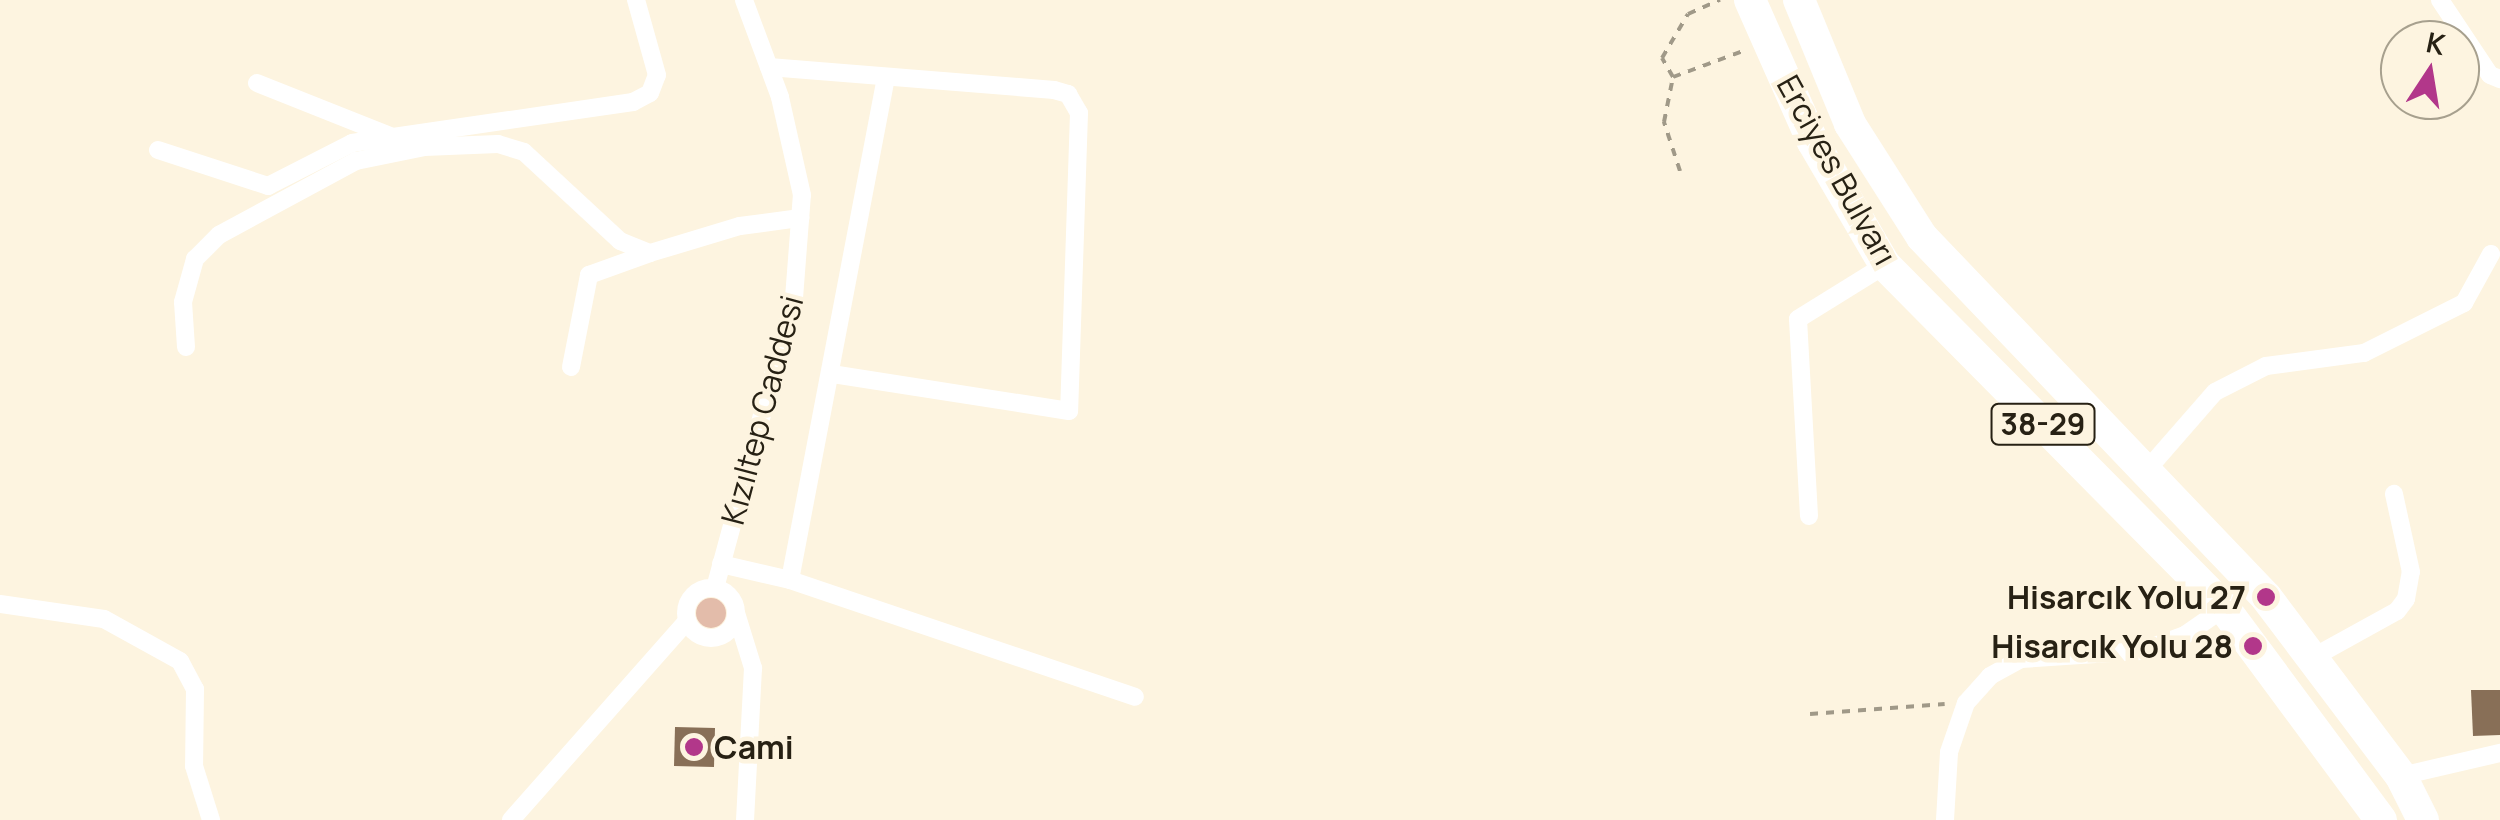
<!DOCTYPE html>
<meta charset="utf-8">
<style>
body{margin:0}
#map{position:relative;width:2500px;height:820px;overflow:hidden;background:#fdf4e0;font-family:Manrope,sans-serif}
div>[style]{position:absolute}
.green>*{inset:0;background:#e3bcaa}
.round{border-radius:50%}
.building>*{inset:0;background:#886f57}
.path>*{height:4px;margin-top:-2px;transform-origin:0;background:repeating-linear-gradient(90deg,#a09988 0 8px,transparent 0 16px)}
.street>*{height:18px;margin:-9px;padding:0 9px;transform-origin:9px;border-radius:9px;background:#fff}
.street>.ring{margin:-9px;padding:0;box-sizing:content-box;background:none;border:18px solid #fff;border-radius:50%}
.highway>*{height:32px;margin:-16px;padding:0 16px;transform-origin:16px;border-radius:16px;background:#fff}
.dots>*{width:28px;height:28px;translate:-50% -50%;box-sizing:border-box;border:5px solid #fdf4e0;border-radius:50%}
span{translate:-50% -50%;white-space:nowrap;text-align:center;line-height:1.15;-webkit-text-stroke:9px #fdf4e0;paint-order:stroke}
.shield-label span{padding:2px 8px;background:#fdf4e0;border:2px solid;border-radius:8px;-webkit-text-stroke-width:0}
.shield-label{font-size:30px;color:#272114;font-weight:700}
.street-label{font-size:32px;color:#272114}
.poi-label{font-size:32px;color:#272114;font-weight:700}
.right{translate:-100% -50%;text-align:right}
.left{translate:0 -50%;text-align:left}
.north{position:absolute;left:2380px;top:20px;width:100px;height:100px;box-sizing:border-box;background:#fdf4e0;border:2px solid #a7a08e;border-radius:50%;rotate:12deg;font-size:28px;font-weight:700;line-height:40px;text-align:center;color:#272114}
.north::after{content:'';display:block;margin:auto;width:35px;height:45px;background:#b2378a;clip-path:polygon(50% 0,100% 100%,50% 72%,0 100%)}
</style>
<div id="map">
<div class="green">
<i class="round" style="left:696px;top:598px;width:30px;height:30px"></i>
</div>
<div class="building">
<i style="clip-path:polygon(2471px 690px,2500px 690px,2500px 735px,2473px 736px)"></i>
<i style="clip-path:polygon(675px 727px,715px 728px,714px 767px,674px 766px)"></i>
</div>
<div class="path">
<i style="left:1673px;top:77px;width:75px;rotate:-20.4deg"></i>
<i style="left:1680px;top:171px;width:52px;rotate:-108.1deg"></i>
<i style="left:1664px;top:122px;width:46px;rotate:-78.7deg"></i>
<i style="left:1673px;top:77px;width:22px;rotate:-120deg"></i>
<i style="left:1662px;top:58px;width:51px;rotate:-59.4deg"></i>
<i style="left:1688px;top:14px;width:35px;rotate:-24deg"></i>
<i style="left:1810px;top:714px;width:135px;rotate:-4.2deg"></i>
</div>
<div class="street">
<i style="left:2440px;top:0;width:90px;rotate:56.3deg"></i>
<i style="left:2490px;top:75px;width:11px;rotate:22deg"></i>
<i style="left:769px;top:67px;width:286px;rotate:4.6deg"></i>
<i style="left:1054px;top:90px;width:15px;rotate:16deg"></i>
<i style="left:1068px;top:94px;width:22px;rotate:60deg"></i>
<i style="left:1079px;top:113px;width:298px;rotate:91.9deg"></i>
<i style="left:1069px;top:411px;width:239px;rotate:-171.1deg"></i>
<i style="left:257px;top:83px;width:143px;rotate:21.7deg"></i>
<i style="left:158px;top:150px;width:116px;rotate:18.1deg"></i>
<i style="left:268px;top:186px;width:94px;rotate:-27.1deg"></i>
<i style="left:352px;top:143px;width:284px;rotate:-8.3deg"></i>
<i style="left:633px;top:102px;width:19px;rotate:-28deg"></i>
<i style="left:650px;top:93px;width:19px;rotate:-69deg"></i>
<i style="left:657px;top:75px;width:78px;rotate:-105.6deg"></i>
<i style="left:186px;top:347px;width:45px;rotate:-93.8deg"></i>
<i style="left:183px;top:302px;width:45px;rotate:-74.4deg"></i>
<i style="left:195px;top:259px;width:34px;rotate:-45deg"></i>
<i style="left:219px;top:235px;width:156px;rotate:-28.4deg"></i>
<i style="left:356px;top:161px;width:69px;rotate:-11.6deg"></i>
<i style="left:424px;top:147px;width:74px;rotate:-2.3deg"></i>
<i style="left:498px;top:144px;width:27px;rotate:17deg"></i>
<i style="left:524px;top:152px;width:131px;rotate:42.8deg"></i>
<i style="left:620px;top:241px;width:32px;rotate:22deg"></i>
<i style="left:650px;top:253px;width:94px;rotate:-16.7deg"></i>
<i style="left:740px;top:226px;width:61px;rotate:-7.6deg"></i>
<i style="left:571px;top:367px;width:94px;rotate:-78.9deg"></i>
<i style="left:589px;top:275px;width:65px;rotate:-19.8deg"></i>
<i style="left:2146px;top:471px;width:105px;rotate:-48.9deg"></i>
<i style="left:2215px;top:392px;width:57px;rotate:-27deg"></i>
<i style="left:2266px;top:366px;width:99px;rotate:-7.6deg"></i>
<i style="left:2364px;top:353px;width:112px;rotate:-26.6deg"></i>
<i style="left:2464px;top:303px;width:56px;rotate:-61.1deg"></i>
<i style="left:1809px;top:516px;width:197px;rotate:-93.2deg"></i>
<i style="left:1798px;top:319px;width:102px;rotate:-31.8deg"></i>
<i style="left:721px;top:564px;width:71px;rotate:13.1deg"></i>
<i style="left:790px;top:580px;width:364px;rotate:18.7deg"></i>
<i style="left:790px;top:580px;width:512px;rotate:-79.19deg"></i>
<i class="ring" style="left:686px;top:588px;width:32px;height:32px"></i>
<i style="left:715px;top:588px;width:301px;rotate:-74.8deg"></i>
<i style="left:794px;top:298px;width:103px;rotate:-85.6deg"></i>
<i style="left:802px;top:195px;width:100px;rotate:-102.7deg"></i>
<i style="left:780px;top:97px;width:103px;rotate:-110.4deg"></i>
<i style="left:0;top:604px;width:105px;rotate:8.2deg"></i>
<i style="left:104px;top:619px;width:87px;rotate:28.9deg"></i>
<i style="left:180px;top:661px;width:32px;rotate:62deg"></i>
<i style="left:195px;top:689px;width:77px;rotate:90.7deg"></i>
<i style="left:194px;top:766px;width:57px;rotate:72.5deg"></i>
<i style="left:736px;top:613px;width:58px;rotate:72.8deg"></i>
<i style="left:753px;top:668px;width:152px;rotate:93deg"></i>
<i style="left:2310px;top:659px;width:99px;rotate:-28.9deg"></i>
<i style="left:2397px;top:611px;width:15px;rotate:-53deg"></i>
<i style="left:2406px;top:599px;width:27px;rotate:-80deg"></i>
<i style="left:2411px;top:572px;width:80px;rotate:-102.3deg"></i>
<i style="left:2401px;top:776px;width:102px;rotate:-13.1deg"></i>
<i style="left:511px;top:820px;width:266px;rotate:-48.5deg"></i>
<i style="left:1945px;top:820px;width:68px;rotate:-86.6deg"></i>
<i style="left:1949px;top:752px;width:52px;rotate:-70.9deg"></i>
<i style="left:1966px;top:703px;width:36px;rotate:-48deg"></i>
<i style="left:1990px;top:676px;width:35px;rotate:-29deg"></i>
<i style="left:2021px;top:659px;width:120px;rotate:-3.8deg"></i>
<i style="left:2141px;top:651px;width:47px;rotate:-20deg"></i>
<i style="left:2185px;top:635px;width:47px;rotate:-34.7deg"></i>
</div>
<div class="highway">
<i style="left:1750px;top:0;width:155px;rotate:66.1deg"></i>
<i style="left:1813px;top:142px;width:143px;rotate:59.7deg"></i>
<i style="left:1885px;top:265px;width:482px;rotate:45.3deg"></i>
<i style="left:2224px;top:608px;width:264px;rotate:53.5deg"></i>
<i style="left:1799px;top:0;width:134px;rotate:67.6deg"></i>
<i style="left:1850px;top:124px;width:134px;rotate:57.5deg"></i>
<i style="left:1922px;top:237px;width:498px;rotate:46.3deg"></i>
<i style="left:2266px;top:597px;width:224px;rotate:53deg"></i>
<i style="left:2401px;top:776px;width:49px;rotate:63.4deg"></i>
</div>
<div class="dots">
<i style="left:2266px;top:597px;background:#b2378a"></i>
<i style="left:2253px;top:646px;background:#b2378a"></i>
<i style="left:694px;top:747px;background:#b2378a"></i>
</div>
<div class="shield-label">
<span style="left:2043px;top:424px">38-29</span>
</div>
<div class="street-label">
<span style="left:1837px;top:170px;rotate:61deg">Erciyes Bulvarı</span>
<span style="left:762px;top:410px;rotate:-75deg">Kızıltep Caddesi</span>
</div>
<div class="poi-label">
<span class="right" style="left:2246px;top:597px">Hisarcık Yolu 27</span>
<span class="right" style="left:2233px;top:646px">Hisarcık Yolu 28</span>
<span class="left" style="left:714px;top:747px">Cami</span>
</div>
<div class="north">K</div>
</div>
